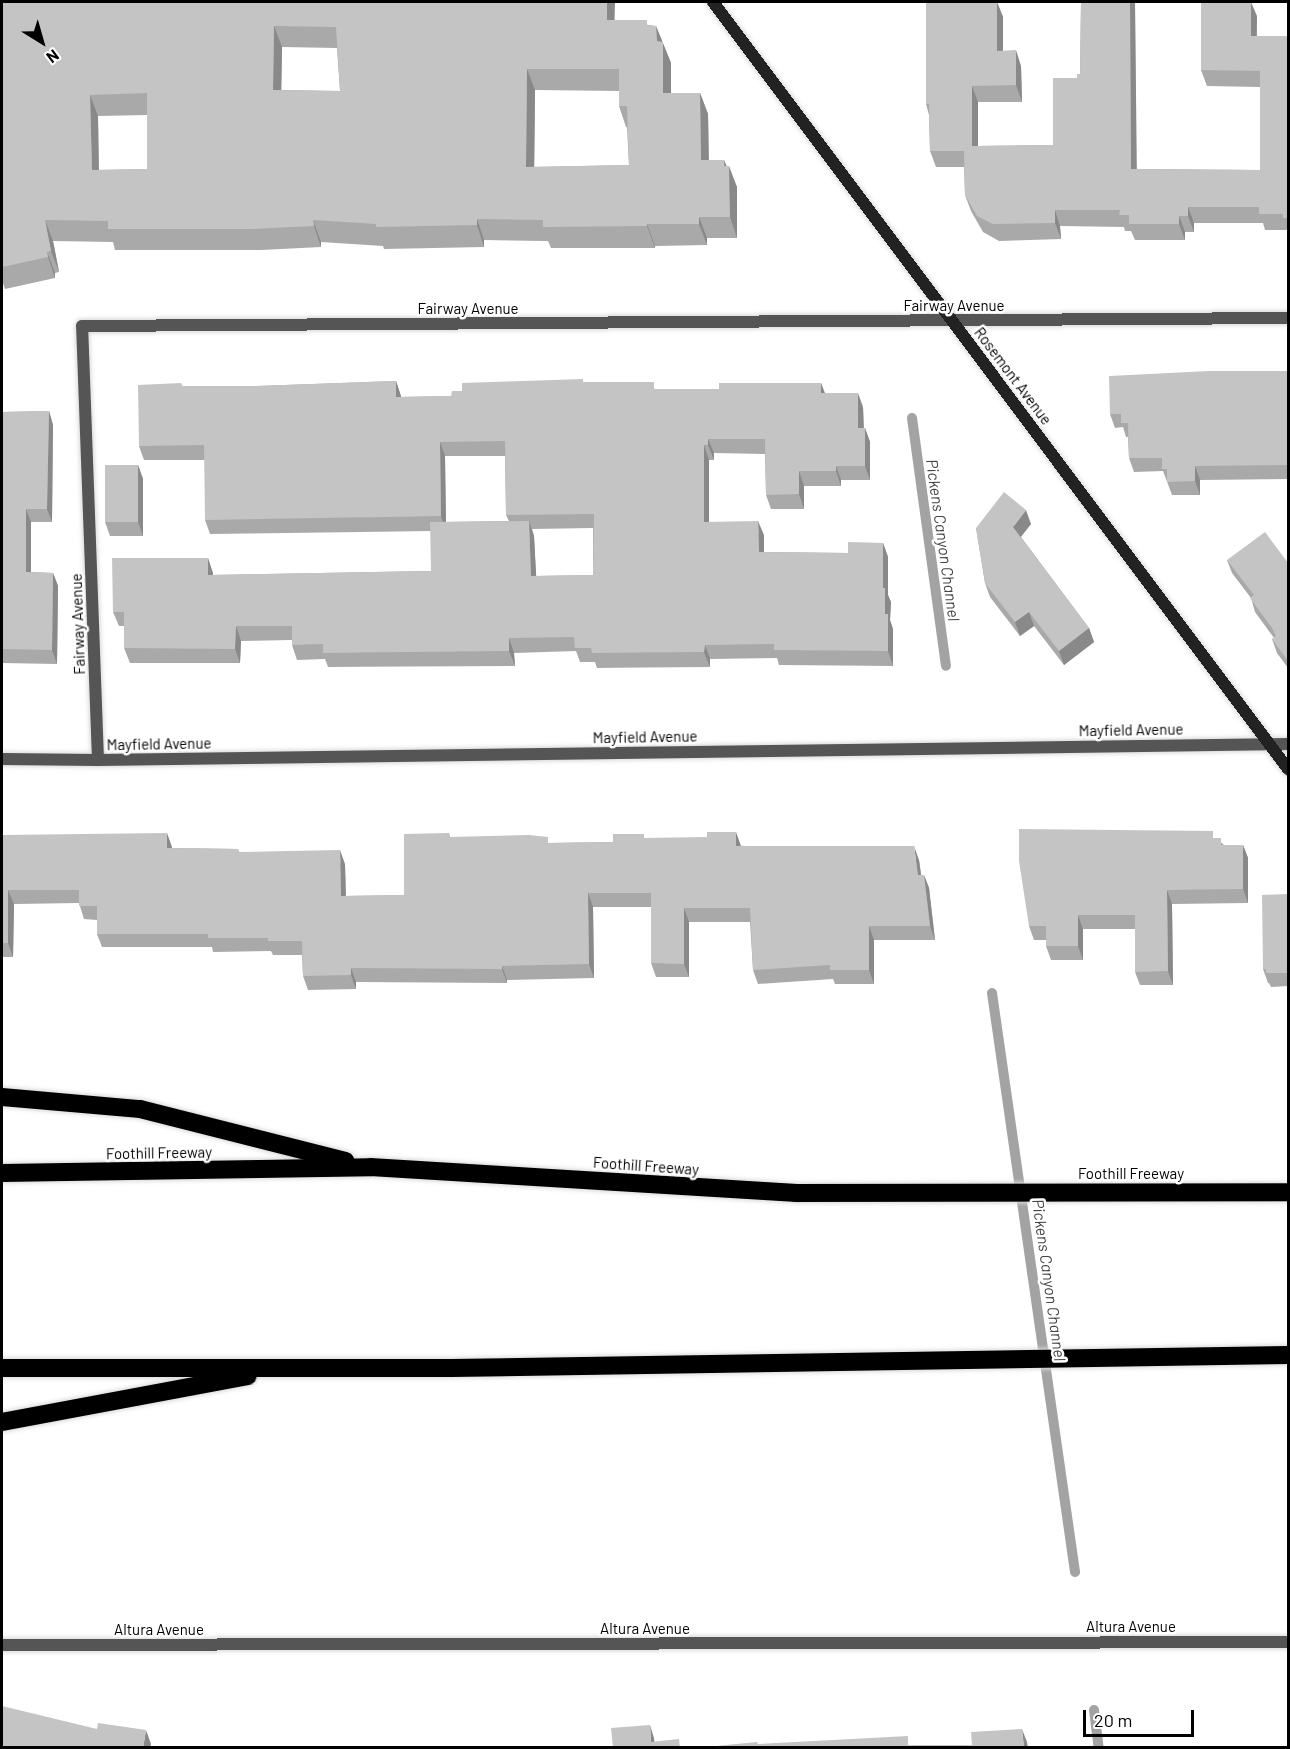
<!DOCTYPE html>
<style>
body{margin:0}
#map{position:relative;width:1290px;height:1749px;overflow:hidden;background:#fff;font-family:Barlow,sans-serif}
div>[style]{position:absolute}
.stream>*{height:10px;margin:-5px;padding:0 5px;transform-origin:5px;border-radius:5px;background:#a3a3a3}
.roads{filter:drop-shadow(0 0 2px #dbdbdb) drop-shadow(0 0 2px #dbdbdb)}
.street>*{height:12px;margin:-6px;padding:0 6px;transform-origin:6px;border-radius:6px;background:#555}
.secondary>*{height:12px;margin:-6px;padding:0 6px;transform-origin:6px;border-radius:6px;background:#222}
.highway>*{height:18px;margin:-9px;padding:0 9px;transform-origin:9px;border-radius:9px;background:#000}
.wall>*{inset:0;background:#a9a9a9}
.shaded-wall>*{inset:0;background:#898989}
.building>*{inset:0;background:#c4c4c4}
span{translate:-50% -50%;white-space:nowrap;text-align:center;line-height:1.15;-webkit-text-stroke:5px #fff;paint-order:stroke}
.street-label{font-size:15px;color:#000}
.water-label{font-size:16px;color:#444;font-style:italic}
.frame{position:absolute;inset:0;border:3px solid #000;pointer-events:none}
.north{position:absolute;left:12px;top:12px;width:60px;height:60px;-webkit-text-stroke:4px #fff;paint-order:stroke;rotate:143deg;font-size:16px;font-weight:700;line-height:24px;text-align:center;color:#000}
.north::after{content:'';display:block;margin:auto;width:21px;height:27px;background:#000;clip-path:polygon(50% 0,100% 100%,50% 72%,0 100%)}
.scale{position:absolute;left:1083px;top:1710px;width:111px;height:27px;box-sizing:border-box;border:3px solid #000;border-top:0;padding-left:8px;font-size:18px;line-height:21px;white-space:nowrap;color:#000;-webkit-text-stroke:4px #fff;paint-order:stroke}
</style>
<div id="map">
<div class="stream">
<i style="left:912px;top:418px;width:250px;rotate:82.2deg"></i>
<i style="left:992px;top:993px;width:585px;rotate:81.84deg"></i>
<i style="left:1094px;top:1710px;width:38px;rotate:83deg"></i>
</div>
<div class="roads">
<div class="street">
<i style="left:2px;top:759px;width:96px;rotate:0.6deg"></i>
<i style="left:98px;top:760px;width:1190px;rotate:-0.77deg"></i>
<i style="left:98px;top:760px;width:434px;rotate:-92.1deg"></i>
<i style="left:82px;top:326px;width:1206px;rotate:-0.38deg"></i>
<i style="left:2px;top:1645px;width:1286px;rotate:-0.13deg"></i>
</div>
<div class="secondary">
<i style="left:713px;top:2px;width:959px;rotate:53.14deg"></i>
</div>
<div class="highway">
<i style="left:2px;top:1097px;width:139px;rotate:5deg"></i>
<i style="left:140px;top:1109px;width:212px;rotate:14.2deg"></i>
<i style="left:2px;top:1173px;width:369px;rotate:-0.9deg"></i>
<i style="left:371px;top:1167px;width:426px;rotate:3.5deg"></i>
<i style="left:796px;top:1193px;width:492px;rotate:-0.1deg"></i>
<i style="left:2px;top:1368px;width:449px"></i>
<i style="left:451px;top:1368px;width:837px;rotate:-0.89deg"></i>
<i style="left:2px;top:1422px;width:250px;rotate:-10.6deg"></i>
</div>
</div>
<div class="wall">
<i style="clip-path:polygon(evenodd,2px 2px,615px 20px,649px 25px,656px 26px,671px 63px,671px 93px,700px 93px,708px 114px,709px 160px,724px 160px,737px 187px,737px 238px,707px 238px,707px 245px,655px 246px,655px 248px,551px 248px,548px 241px,484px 240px,484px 247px,384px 249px,383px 246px,321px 242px,321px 247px,261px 250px,115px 250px,113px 242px,53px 241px,59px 272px,55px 273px,55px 278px,5px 289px,2px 280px,2px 2px,282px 47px,337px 48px,340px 91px,281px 90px,282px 47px,2px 2px,535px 90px,619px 91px,619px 106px,626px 127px,627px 127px,629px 165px,534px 167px,535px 90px,2px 2px,147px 115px,147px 169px,99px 170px,98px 116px,147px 115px)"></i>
<i style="clip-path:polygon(997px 2px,1003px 17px,1003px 51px,1021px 66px,1022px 102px,978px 102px,978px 146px,1053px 145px,1077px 78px,1080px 74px,1081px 2px,1135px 2px,1136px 169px,1260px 170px,1260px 87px,1207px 86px,1201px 70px,1257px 16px,1257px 36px,1288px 36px,1288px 234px,1287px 230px,1265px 230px,1263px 223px,1194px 223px,1194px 232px,1185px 232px,1185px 240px,1135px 240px,1131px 231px,1125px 231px,1124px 227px,1060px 226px,1061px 239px,999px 241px,983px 232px,971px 211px,965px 195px,964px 167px,936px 167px,930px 151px,929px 115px,926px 104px)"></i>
<i style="clip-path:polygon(1288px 371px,1288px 479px,1200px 480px,1200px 495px,1172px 495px,1163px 471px,1134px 472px,1129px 458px,1128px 437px,1126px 437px,1123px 427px,1115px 428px,1110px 414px)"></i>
<i style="clip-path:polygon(evenodd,396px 381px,401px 397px,451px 396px,584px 382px,656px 389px,719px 389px,821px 383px,825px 393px,863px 407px,864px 428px,865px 428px,870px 442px,870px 480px,841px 480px,841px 486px,804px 486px,804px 509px,771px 509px,766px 495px,765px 454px,714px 453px,714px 460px,709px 460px,709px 522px,764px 535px,764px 552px,848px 553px,883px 543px,888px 557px,888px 595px,891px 602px,890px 620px,893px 629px,893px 666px,779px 665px,777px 658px,710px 659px,710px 667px,597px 668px,595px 662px,580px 662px,576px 651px,514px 653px,515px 666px,328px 667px,325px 659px,297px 660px,292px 645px,292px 640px,241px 641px,240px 663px,130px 663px,124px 648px,124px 626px,119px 626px,113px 612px,208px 558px,213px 575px,431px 571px,431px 531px,210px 534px,205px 520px,205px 460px,144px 460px,139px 446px,181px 383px,182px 386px,257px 386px,396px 381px,445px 456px,505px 456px,506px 515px,509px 521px,446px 522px,445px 456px,396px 381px,593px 528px,593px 575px,536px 576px,534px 536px,532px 529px,593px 528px)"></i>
<i style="clip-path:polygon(49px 411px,53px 425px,52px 522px,31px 522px,31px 572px,53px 573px,58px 586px,57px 664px,2px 663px,2px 412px)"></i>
<i style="clip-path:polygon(138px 465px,143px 479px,143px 536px,110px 536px,105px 522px)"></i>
<i style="clip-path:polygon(1031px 524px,1021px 537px,1089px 628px,1094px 642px,1064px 665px,1034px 626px,1020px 636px,990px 597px,985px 583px,976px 528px)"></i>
<i style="clip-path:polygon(1227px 560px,1288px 563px,1288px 668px,1277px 653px,1272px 639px,1274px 638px,1255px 612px,1251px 598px,1232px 573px)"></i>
<i style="clip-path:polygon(449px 833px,450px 837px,550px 843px,613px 842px,645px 838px,919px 860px,921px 875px,924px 875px,929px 888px,935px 940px,874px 940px,874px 984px,835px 984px,833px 979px,758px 984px,753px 970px,750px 922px,689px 922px,689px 977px,656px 977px,651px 963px,651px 907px,593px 907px,594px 978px,507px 980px,507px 983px,356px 982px,356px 989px,308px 990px,303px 976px,302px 955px,273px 955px,271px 951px,213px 952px,212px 947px,102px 947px,97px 934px,97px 920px,84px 919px,79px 903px,14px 904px,13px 957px,2px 957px,2px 835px,172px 847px,172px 848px,238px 849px,239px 852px,345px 864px,346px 896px,404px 895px)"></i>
<i style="clip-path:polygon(1216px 838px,1224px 845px,1243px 845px,1248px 858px,1248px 903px,1172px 904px,1173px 985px,1140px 985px,1135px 972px,1135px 929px,1083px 929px,1083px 960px,1051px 960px,1046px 946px,1046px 940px,1034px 940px,1029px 926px)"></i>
<i style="clip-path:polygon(1288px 894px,1288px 986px,1271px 987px,1269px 983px,1268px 983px,1263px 969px)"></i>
</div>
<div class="shaded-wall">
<i style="clip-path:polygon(607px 2px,615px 2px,614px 42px,607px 20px)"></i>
<i style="clip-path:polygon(997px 2px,1003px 17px,1003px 67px,997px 51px)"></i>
<i style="clip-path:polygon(1130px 2px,1135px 2px,1137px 185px,1131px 169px)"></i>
<i style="clip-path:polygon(1251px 2px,1257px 16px,1256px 52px,1251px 36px)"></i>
<i style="clip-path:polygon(274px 26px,282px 47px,281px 111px,273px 90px)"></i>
<i style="clip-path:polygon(656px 26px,671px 63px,671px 114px,663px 93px,657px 41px)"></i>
<i style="clip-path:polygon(1016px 50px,1021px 66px,1022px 102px,1016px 85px)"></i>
<i style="clip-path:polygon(527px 69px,535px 90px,534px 189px,526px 167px)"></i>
<i style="clip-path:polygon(972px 86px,978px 102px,978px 163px,972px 146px)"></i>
<i style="clip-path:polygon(700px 93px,708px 114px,709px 181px,701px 160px)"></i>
<i style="clip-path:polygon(90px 95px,98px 116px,99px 192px,92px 170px)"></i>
<i style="clip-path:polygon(724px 160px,729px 174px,729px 166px,737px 187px,737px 238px,730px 217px)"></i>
<i style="clip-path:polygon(1188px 207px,1194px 223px,1194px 232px,1188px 216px)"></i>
<i style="clip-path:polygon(1055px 210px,1060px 226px,1061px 239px,1055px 223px)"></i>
<i style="clip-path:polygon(1179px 216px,1185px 232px,1185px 240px,1179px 224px)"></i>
<i style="clip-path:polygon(699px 217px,707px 238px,707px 245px,699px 224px)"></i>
<i style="clip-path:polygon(477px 219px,484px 240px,484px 247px,477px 225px)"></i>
<i style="clip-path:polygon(45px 220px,53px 241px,59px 272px,51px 251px)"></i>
<i style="clip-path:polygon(313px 220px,321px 242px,321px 247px,314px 226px)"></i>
<i style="clip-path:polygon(647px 224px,655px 246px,655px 248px,647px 226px)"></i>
<i style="clip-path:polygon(47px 252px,55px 273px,55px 278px,48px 257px)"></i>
<i style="clip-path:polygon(396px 381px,401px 396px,401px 412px,396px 397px)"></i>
<i style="clip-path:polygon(821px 383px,826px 397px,821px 393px)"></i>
<i style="clip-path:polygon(858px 393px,863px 407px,864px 442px,858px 428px)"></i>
<i style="clip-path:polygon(49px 411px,53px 425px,52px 522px,47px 509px)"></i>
<i style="clip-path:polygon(865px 428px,870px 442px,870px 480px,865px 466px)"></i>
<i style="clip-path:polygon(708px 439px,714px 453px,714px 460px,708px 445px)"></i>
<i style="clip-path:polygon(440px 442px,445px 456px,446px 531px,441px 516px)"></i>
<i style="clip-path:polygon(704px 445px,709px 460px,709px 536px,704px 522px)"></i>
<i style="clip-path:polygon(138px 465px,143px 479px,143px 536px,138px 522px)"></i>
<i style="clip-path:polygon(836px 466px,841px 480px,841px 486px,836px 471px)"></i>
<i style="clip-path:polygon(1195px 466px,1200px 480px,1200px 495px,1195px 481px)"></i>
<i style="clip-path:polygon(799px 471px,804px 486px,804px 509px,799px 494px)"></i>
<i style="clip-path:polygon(26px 509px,31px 522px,31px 586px,26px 572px)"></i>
<i style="clip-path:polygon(1026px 510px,1031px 524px,1018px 540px,1013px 527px)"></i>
<i style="clip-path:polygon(529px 521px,534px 536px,537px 591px,531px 576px)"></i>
<i style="clip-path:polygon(758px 521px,764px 535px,764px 566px,759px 552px)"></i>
<i style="clip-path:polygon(883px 543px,888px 557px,888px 595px,891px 602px,890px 620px,893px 629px,893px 666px,888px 651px,883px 588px)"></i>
<i style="clip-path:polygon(208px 558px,213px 573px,213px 590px,208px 575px)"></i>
<i style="clip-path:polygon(53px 573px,58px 586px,57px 664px,52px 650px)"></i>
<i style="clip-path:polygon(1029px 612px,1034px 626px,1020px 636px,1015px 622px)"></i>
<i style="clip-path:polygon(236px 626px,241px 641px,240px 663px,235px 649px)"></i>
<i style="clip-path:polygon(1089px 628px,1094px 642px,1064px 665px,1059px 651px)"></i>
<i style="clip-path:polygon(509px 638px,514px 653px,515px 666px,509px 651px)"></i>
<i style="clip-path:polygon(705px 645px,710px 659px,710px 667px,704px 652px)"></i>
<i style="clip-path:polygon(736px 832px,741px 846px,736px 846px)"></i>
<i style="clip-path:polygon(167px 833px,172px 847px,172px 862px,167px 848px)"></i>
<i style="clip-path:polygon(1243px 845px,1248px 858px,1248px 903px,1243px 889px)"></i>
<i style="clip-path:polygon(914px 846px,919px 860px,923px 889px,918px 875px)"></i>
<i style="clip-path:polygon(340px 850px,345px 864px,346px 910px,341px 896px)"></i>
<i style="clip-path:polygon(924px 875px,929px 888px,935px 940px,930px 926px)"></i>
<i style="clip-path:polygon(8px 890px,14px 904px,13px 957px,8px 943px)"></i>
<i style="clip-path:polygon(1167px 890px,1172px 904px,1173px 985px,1168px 971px)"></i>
<i style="clip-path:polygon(588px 893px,593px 907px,594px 978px,589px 964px)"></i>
<i style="clip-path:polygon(684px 908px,689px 922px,689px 977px,684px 964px)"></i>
<i style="clip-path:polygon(1078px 915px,1083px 929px,1083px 960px,1078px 946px)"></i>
<i style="clip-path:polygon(869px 926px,874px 940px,874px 984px,869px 970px)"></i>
<i style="clip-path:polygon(502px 966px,507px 980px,507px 983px,502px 969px)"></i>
<i style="clip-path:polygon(351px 968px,356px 982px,356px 989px,351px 975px)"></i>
<i style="clip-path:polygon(650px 1725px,654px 1738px,655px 1748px,651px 1742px)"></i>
<i style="clip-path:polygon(1022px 1729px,1027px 1742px,1028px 1748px,1024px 1748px)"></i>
<i style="clip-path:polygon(146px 1730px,151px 1744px,150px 1748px,143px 1748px)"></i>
</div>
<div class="building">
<i style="clip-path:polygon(evenodd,2px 2px,607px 2px,607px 20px,647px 20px,647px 25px,656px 26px,657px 41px,663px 42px,663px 93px,700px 93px,701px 160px,724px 160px,724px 166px,729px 166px,730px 217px,699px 217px,699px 224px,647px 224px,647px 226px,543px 227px,543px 220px,477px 219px,477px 225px,376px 227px,376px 224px,313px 220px,314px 226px,253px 229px,108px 229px,108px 221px,45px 220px,51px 251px,47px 252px,48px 257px,2px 267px,2px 2px,274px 26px,336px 27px,340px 91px,273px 90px,274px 26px,2px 2px,527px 69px,619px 69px,619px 106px,627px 106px,629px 165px,526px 167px,527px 69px,2px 2px,147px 93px,147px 169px,92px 170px,90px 95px,147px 93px)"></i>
<i style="clip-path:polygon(926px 2px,997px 2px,997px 51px,1016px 50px,1016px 85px,972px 86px,972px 146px,1053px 145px,1053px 78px,1077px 78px,1077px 74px,1080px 74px,1081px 2px,1130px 2px,1131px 169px,1260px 170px,1260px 71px,1201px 70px,1201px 2px,1251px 2px,1251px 36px,1288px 36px,1288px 218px,1283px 218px,1283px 214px,1259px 214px,1259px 207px,1188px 207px,1188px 216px,1179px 216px,1179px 224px,1129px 224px,1129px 215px,1119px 215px,1120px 210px,1055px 210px,1055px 223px,993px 224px,977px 216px,965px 195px,964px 151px,930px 151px,929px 104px,926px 104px)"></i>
<i style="clip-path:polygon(1209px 371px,1288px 371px,1288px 465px,1195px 466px,1195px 481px,1167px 482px,1167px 469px,1162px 469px,1162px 458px,1129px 458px,1128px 423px,1121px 423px,1121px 414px,1110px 414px,1109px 376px)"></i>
<i style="clip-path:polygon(583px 379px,583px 382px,654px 382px,654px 389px,719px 389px,719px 383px,821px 383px,821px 393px,858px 393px,858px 428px,865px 428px,865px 466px,836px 466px,836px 471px,799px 471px,799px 494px,766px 495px,765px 439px,708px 439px,708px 445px,704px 445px,704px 522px,758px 521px,759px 552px,848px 553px,848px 542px,883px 543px,883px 588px,885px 588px,885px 614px,888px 614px,888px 651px,774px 650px,774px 644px,705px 645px,704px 652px,592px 653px,591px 648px,575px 648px,574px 637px,509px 638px,509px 651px,323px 653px,323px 644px,292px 645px,292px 626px,236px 626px,235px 649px,124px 648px,124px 612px,113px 612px,112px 558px,208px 558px,208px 575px,431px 571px,430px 522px,529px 521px,531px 576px,593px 575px,594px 514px,506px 515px,505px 441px,440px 442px,441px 516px,205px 520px,204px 445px,139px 446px,138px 385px,181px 383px,181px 386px,257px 386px,396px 381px,396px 397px,451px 396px,452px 391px,462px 391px,462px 383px)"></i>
<i style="clip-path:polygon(49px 411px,47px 509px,26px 509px,26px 572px,53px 573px,52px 650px,2px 649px,2px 412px)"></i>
<i style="clip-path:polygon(105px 465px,138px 465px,138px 522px,105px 522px)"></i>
<i style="clip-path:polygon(1004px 492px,1026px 510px,1013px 527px,1089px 628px,1059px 651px,1029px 612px,1015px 622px,985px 583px,976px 528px)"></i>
<i style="clip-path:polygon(1265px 532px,1288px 563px,1288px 661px,1272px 639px,1276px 636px,1272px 628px,1250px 598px,1254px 595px,1227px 560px)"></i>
<i style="clip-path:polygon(1019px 829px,1213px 831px,1213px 838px,1221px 838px,1221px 845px,1243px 845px,1243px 889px,1167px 890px,1168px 971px,1135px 972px,1135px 915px,1078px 915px,1078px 946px,1046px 946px,1046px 926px,1029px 926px,1019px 861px)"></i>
<i style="clip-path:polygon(707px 832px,736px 832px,736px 846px,914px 846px,918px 875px,924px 875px,930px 926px,869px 926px,869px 970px,830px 970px,830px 965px,753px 970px,750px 908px,684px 908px,684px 964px,651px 963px,651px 893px,588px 893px,589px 964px,502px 966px,502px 969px,351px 968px,351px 975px,303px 976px,302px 941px,268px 941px,268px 938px,208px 938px,208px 934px,97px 934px,97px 906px,79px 906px,79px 890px,8px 890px,8px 943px,2px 943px,2px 835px,167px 833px,167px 848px,238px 849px,238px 852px,340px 850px,341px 896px,404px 895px,404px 834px,449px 833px,449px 837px,529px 835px,548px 837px,548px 843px,613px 842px,613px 834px,644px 834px,644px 838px,707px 837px)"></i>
<i style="clip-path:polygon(1288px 894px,1288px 973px,1266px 973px,1266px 969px,1263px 969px,1262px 895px)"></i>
<i style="clip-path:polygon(2px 1706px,97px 1729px,98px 1723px,146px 1730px,143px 1748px,2px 1748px)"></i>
<i style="clip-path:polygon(650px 1725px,651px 1742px,679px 1739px,680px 1748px,613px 1748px,611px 1728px)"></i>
<i style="clip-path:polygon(1022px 1729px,1024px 1748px,695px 1748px,757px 1742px,758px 1744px,908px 1736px,908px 1745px,972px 1745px,971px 1732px)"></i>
</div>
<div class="street-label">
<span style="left:954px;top:306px">Fairway Avenue</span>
<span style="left:468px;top:309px">Fairway Avenue</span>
<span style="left:1013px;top:376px;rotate:53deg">Rosemont Avenue</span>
<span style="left:78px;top:624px;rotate:-92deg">Fairway Avenue</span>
<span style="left:1131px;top:730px;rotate:-1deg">Mayfield Avenue</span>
<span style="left:645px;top:737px;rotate:-1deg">Mayfield Avenue</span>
<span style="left:159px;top:744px;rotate:-1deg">Mayfield Avenue</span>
<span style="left:159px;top:1153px;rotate:-1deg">Foothill Freeway</span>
<span style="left:646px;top:1166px;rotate:4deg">Foothill Freeway</span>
<span style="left:1131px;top:1174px">Foothill Freeway</span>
<span style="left:1131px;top:1627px">Altura Avenue</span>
<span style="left:645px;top:1629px">Altura Avenue</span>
<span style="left:159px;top:1630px">Altura Avenue</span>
</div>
<div class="water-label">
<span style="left:943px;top:540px;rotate:82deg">Pickens Canyon Channel</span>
<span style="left:1049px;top:1280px;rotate:82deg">Pickens Canyon Channel</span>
</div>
<div class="frame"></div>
<div class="north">N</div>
<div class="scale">20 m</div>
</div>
